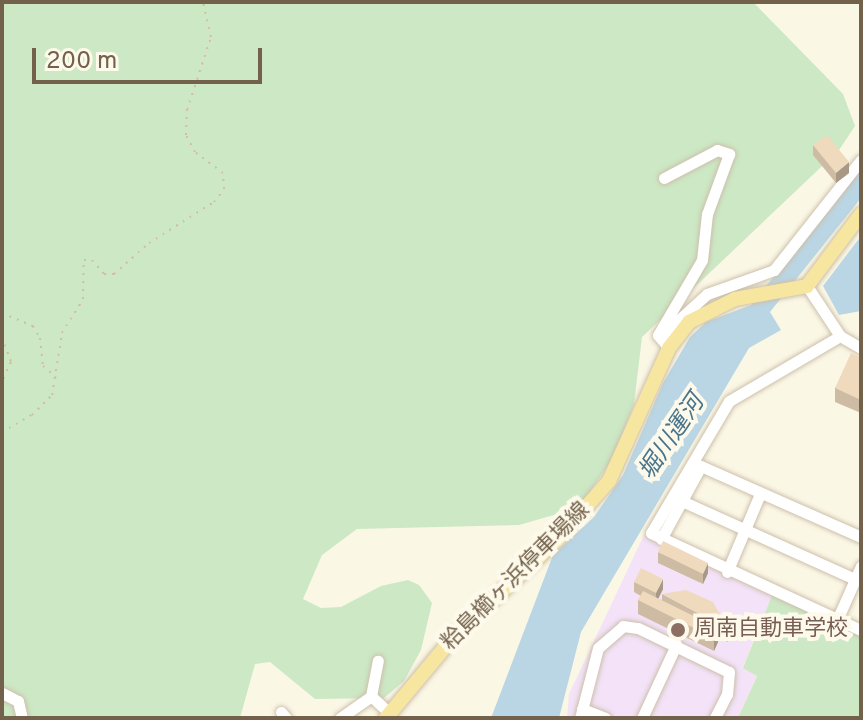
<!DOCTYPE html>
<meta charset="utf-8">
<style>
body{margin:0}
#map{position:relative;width:863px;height:720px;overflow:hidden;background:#fbf7e5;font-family:Overpass,"Noto Sans JP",sans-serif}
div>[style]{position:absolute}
.education>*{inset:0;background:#f3e2f8}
.green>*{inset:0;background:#cce8c4}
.water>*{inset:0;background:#bad6e4}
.path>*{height:2px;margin-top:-1px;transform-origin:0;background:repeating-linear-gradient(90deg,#d4bea1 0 2px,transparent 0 8px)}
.roads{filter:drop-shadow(0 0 2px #ccc0ac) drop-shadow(0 0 2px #ccc0ac)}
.minor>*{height:11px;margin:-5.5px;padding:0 5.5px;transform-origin:5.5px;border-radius:5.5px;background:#fff}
.major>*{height:14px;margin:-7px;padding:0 7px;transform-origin:7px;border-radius:7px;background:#f7e6a0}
.wall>*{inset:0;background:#cebba3}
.shaded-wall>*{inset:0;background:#a79985}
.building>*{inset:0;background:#efdabe}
.dots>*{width:22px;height:22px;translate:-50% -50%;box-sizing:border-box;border:4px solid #fefaeb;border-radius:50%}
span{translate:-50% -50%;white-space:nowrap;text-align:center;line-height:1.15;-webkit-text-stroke:8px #fefaeb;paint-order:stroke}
.street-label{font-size:22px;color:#73614b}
.education-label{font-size:22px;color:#785e54}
.left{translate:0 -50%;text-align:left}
.water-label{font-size:24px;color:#49758c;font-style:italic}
.frame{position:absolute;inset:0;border:4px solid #73614b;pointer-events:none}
.scale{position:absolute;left:32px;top:48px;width:230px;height:36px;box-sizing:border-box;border:4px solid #73614b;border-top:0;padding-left:10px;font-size:24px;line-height:28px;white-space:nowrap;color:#73614b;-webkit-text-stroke:6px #fefaeb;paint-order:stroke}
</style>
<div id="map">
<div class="education">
<i style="clip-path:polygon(644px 535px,773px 593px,743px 667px,757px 675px,738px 718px,567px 718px,569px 694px)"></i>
</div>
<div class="green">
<i style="clip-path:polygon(2px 2px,753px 2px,843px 94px,855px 126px,839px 150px,642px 337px,634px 404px,613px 459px,578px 508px,519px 525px,357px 529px,322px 555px,303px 599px,321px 608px,341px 607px,381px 586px,408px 580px,419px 585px,432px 603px,421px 650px,404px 681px,384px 698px,315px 699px,270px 662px,255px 664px,240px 718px,2px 718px)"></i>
<i style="clip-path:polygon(773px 593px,861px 630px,861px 718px,738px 718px,757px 676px,743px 668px)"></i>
</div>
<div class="water">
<i style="clip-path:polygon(861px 167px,861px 198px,770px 312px,781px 330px,749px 348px,581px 632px,559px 718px,491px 718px,553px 555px,594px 517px,623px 475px,663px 383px,690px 337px,706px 322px,751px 305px)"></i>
<i style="clip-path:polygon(861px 236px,861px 311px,839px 315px,823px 286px)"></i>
</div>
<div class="path">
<i style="left:2px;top:313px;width:34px;rotate:23deg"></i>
<i style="left:33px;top:326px;width:14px;rotate:60deg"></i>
<i style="left:40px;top:338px;width:28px;rotate:84deg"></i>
<i style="left:43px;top:366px;width:17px;rotate:40deg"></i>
<i style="left:2px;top:337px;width:27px;rotate:70deg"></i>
<i style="left:11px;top:362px;width:21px;rotate:115deg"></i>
<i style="left:2px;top:432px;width:34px;rotate:-30deg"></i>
<i style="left:32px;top:415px;width:28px;rotate:-45deg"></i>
<i style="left:52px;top:395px;width:63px;rotate:-80.8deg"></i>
<i style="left:62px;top:333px;width:40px;rotate:-58deg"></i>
<i style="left:83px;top:299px;width:39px;rotate:-89deg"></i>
<i style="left:84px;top:260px;width:8px"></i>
<i style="left:92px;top:260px;width:18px;rotate:49deg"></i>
<i style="left:104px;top:274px;width:10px"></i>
<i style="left:114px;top:274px;width:47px;rotate:-41.5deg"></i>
<i style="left:149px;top:243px;width:77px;rotate:-32.2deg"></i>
<i style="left:214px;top:202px;width:16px;rotate:-52deg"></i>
<i style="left:224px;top:189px;width:16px;rotate:-94deg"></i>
<i style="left:223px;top:173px;width:35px;rotate:-143deg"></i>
<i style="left:195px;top:152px;width:19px;rotate:-118deg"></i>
<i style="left:186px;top:135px;width:25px;rotate:-88deg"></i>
<i style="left:187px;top:110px;width:77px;rotate:-71.8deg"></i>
<i style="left:211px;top:37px;width:36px;rotate:-103deg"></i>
</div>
<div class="roads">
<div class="minor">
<i style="left:664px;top:178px;width:60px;rotate:-27.8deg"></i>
<i style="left:717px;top:150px;width:13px;rotate:18deg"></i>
<i style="left:729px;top:154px;width:64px;rotate:110.1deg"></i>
<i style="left:707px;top:214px;width:46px;rotate:96.2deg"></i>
<i style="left:702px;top:260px;width:87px;rotate:120.4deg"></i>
<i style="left:658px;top:335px;width:17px;rotate:50deg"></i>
<i style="left:807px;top:286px;width:60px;rotate:56.6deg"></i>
<i style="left:840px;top:336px;width:24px;rotate:30deg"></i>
<i style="left:840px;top:336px;width:129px;rotate:149.6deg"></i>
<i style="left:729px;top:401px;width:153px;rotate:120.6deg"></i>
<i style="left:651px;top:533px;width:231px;rotate:24.8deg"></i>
<i style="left:665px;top:342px;width:19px;rotate:-65deg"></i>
<i style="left:673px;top:325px;width:46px;rotate:-42.4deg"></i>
<i style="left:707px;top:294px;width:71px;rotate:-19.7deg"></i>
<i style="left:774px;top:270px;width:140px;rotate:-51.7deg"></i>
<i style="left:694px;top:463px;width:183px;rotate:23.9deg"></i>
<i style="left:673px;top:497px;width:200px;rotate:24.3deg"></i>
<i style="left:661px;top:539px;width:83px;rotate:-61.3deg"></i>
<i style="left:727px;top:572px;width:85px;rotate:-67.1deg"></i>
<i style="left:837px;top:620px;width:59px;rotate:-66deg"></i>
<i style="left:2px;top:693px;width:18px;rotate:27deg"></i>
<i style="left:18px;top:701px;width:17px;rotate:77deg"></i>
<i style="left:371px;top:696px;width:25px;rotate:43deg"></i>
<i style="left:582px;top:709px;width:25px;rotate:21deg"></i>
<i style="left:281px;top:712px;width:8px;rotate:50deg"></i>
<i style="left:340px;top:718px;width:38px;rotate:-35deg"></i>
<i style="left:371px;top:696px;width:36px;rotate:-79deg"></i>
<i style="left:580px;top:718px;width:72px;rotate:-75.6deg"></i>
<i style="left:598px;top:648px;width:33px;rotate:-41deg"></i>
<i style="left:623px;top:626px;width:15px;rotate:8deg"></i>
<i style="left:638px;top:628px;width:101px;rotate:25.8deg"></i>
<i style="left:729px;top:672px;width:22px;rotate:95deg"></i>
<i style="left:727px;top:694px;width:27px;rotate:117deg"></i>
<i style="left:642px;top:718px;width:81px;rotate:-65deg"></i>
</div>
<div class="major">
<i style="left:386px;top:718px;width:109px;rotate:-50.2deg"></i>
<i style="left:456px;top:634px;width:139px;rotate:-43deg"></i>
<i style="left:558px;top:539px;width:77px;rotate:-48.7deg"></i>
<i style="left:609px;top:481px;width:146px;rotate:-65.7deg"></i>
<i style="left:669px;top:348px;width:33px;rotate:-52deg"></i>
<i style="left:689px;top:322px;width:51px;rotate:-26.6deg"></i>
<i style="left:735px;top:299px;width:73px;rotate:-10.2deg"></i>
<i style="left:807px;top:286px;width:90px;rotate:-53.1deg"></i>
</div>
</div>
<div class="wall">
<i style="clip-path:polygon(813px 145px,849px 173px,836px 183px,813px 155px)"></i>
<i style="clip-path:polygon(861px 357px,861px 413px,835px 402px,835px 388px)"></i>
<i style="clip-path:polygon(658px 552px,708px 573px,703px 584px,658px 563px)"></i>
<i style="clip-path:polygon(634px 582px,663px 589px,658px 599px,662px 600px,662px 594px,728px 629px,728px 642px,718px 637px,718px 642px,714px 651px,638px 614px,638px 600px,641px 596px,634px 592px)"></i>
</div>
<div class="shaded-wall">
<i style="clip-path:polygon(849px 162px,849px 173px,836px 183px,836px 173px)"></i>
<i style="clip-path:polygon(708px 563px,708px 573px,703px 584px,703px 574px)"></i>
<i style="clip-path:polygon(663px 579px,663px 589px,656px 603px,656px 593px)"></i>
<i style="clip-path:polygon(718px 628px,718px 642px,714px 651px,714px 638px)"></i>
</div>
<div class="building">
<i style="clip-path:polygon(827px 135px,849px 162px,836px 173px,813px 145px)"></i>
<i style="clip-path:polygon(851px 353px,861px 357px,861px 400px,835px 388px)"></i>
<i style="clip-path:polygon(663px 541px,708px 563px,703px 574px,658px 552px)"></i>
<i style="clip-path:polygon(641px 568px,663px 579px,656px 593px,634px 582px)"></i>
<i style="clip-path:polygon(686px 590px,713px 602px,728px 629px,662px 594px)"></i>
<i style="clip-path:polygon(643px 591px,718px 628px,714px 638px,638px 600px)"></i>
</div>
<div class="dots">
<i style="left:678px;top:630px;background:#8d6e63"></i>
</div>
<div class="street-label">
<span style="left:516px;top:577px;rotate:-45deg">粭島櫛ヶ浜停車場線</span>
</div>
<div class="education-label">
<span class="left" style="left:694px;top:630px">周南自動車学校</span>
</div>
<div class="water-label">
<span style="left:673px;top:438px;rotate:-56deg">堀川運河</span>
</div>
<div class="frame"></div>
<div class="scale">200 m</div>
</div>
